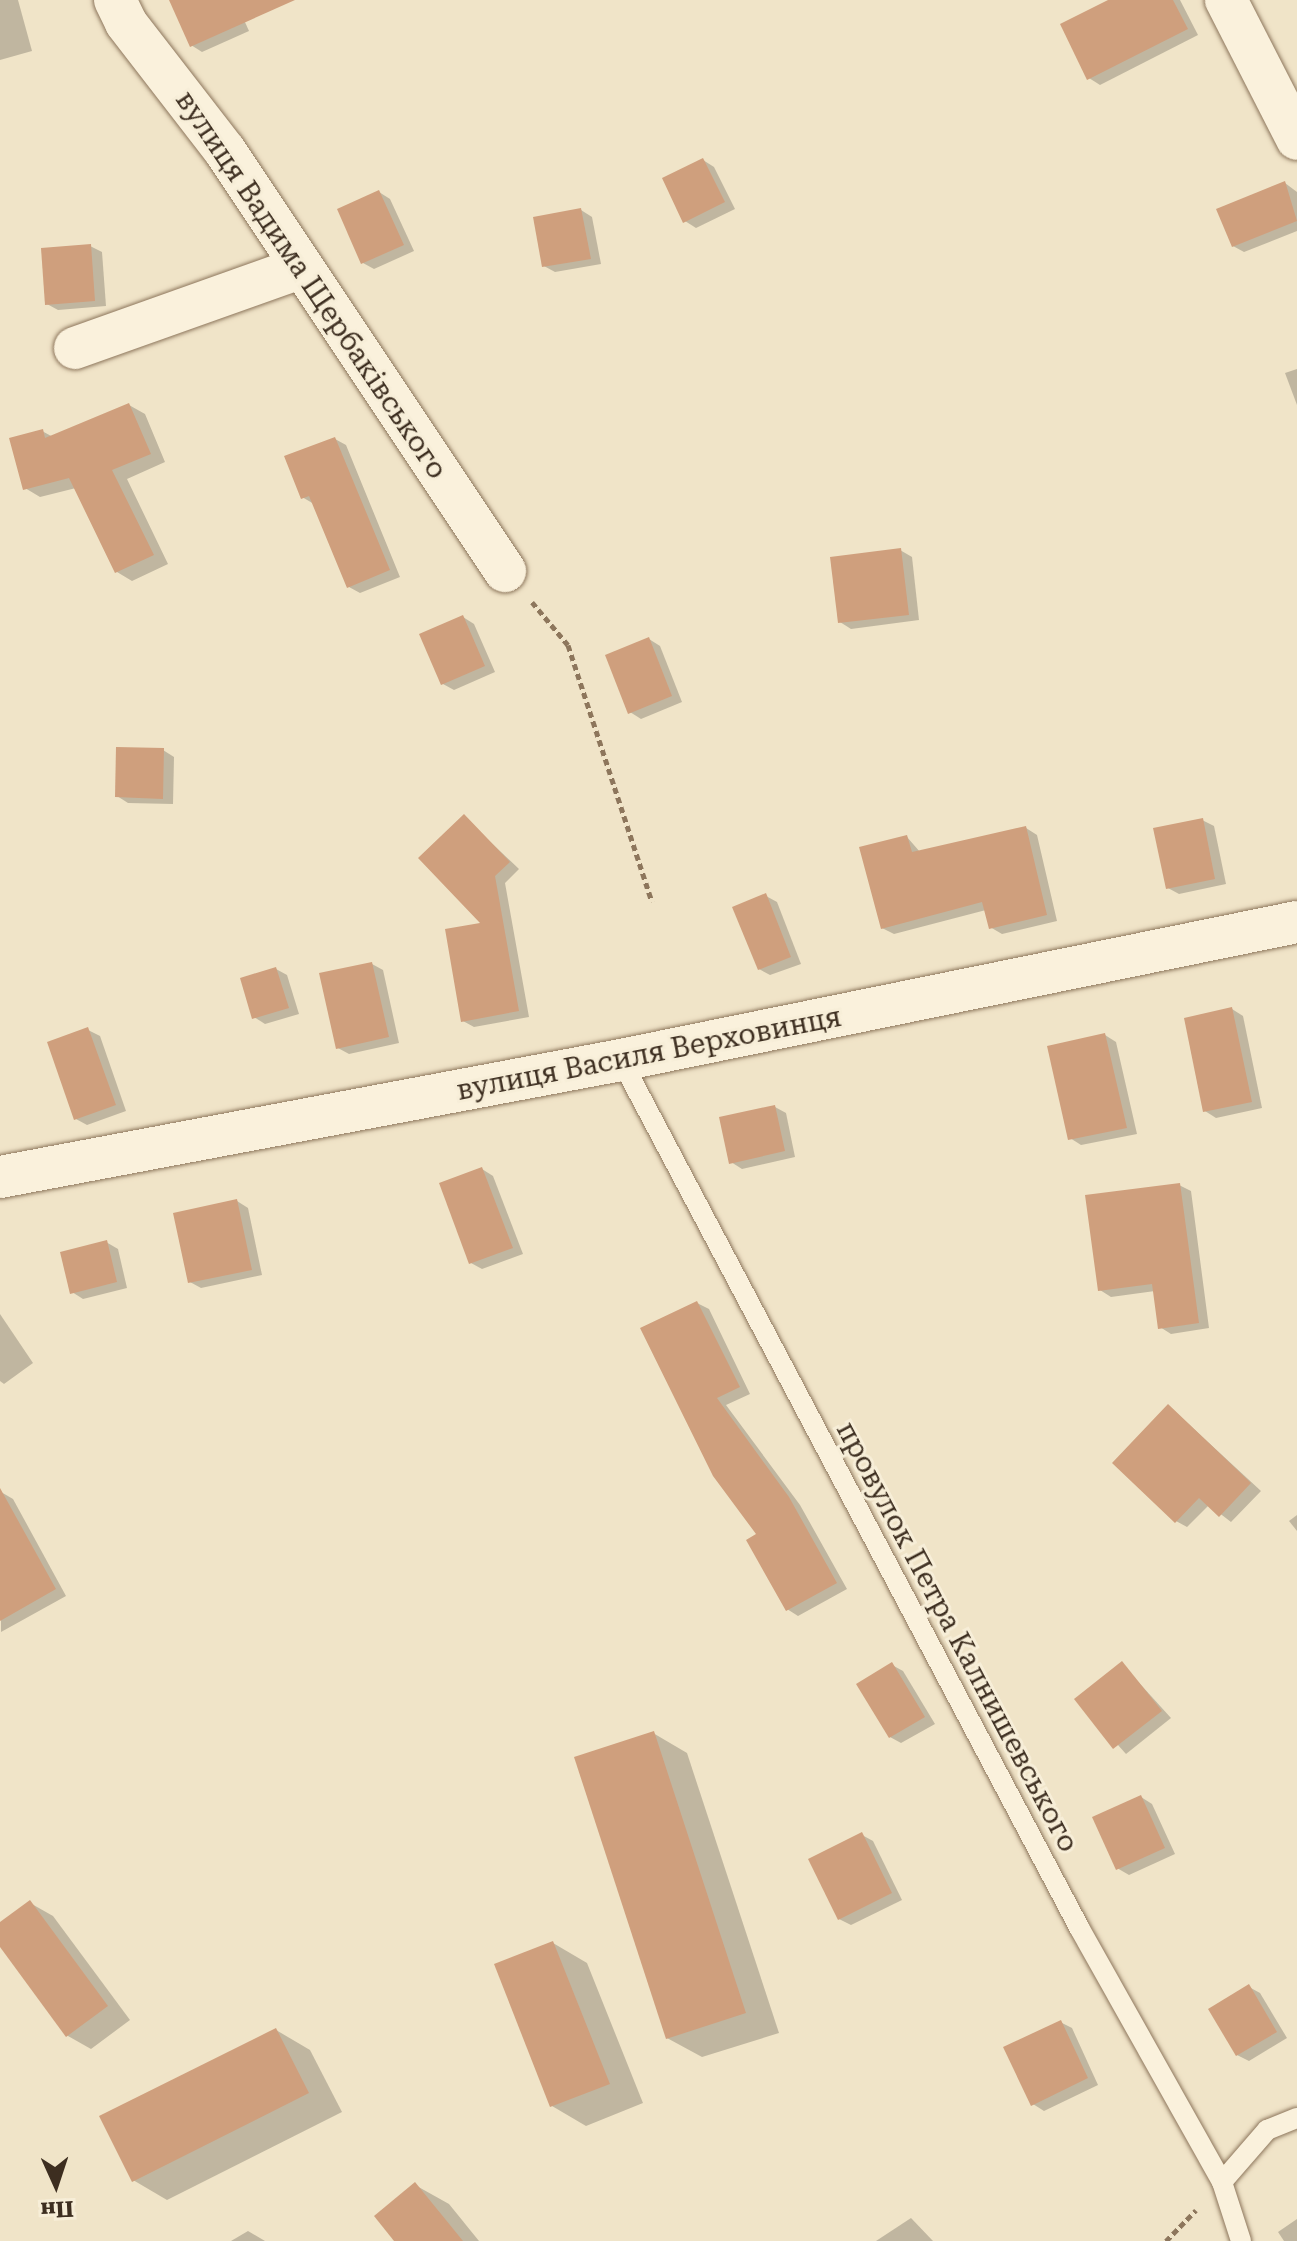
<!DOCTYPE html>
<meta charset="utf-8">
<style>
body{margin:0}
#map{position:relative;width:1297px;height:2241px;overflow:hidden;background:#f0e4c8;font-family:"Roboto Serif",serif}
div>[style]{position:absolute}
.shadow>*{inset:0;background:#0003}
.building>*{inset:0;background:#cf9f7d}
.path>*{height:5px;margin-top:-2.5px;transform-origin:0;background:repeating-linear-gradient(90deg,#8d765c 0 6px,transparent 0 10px)}
.roads{filter:drop-shadow(0 0 2px #8d765c) drop-shadow(0 0 2px #8d765c)}
.service>*{height:20px;margin:-10px;padding:0 10px;transform-origin:10px;border-radius:10px;background:#faf1dc}
.minor>*{height:42px;margin:-21px;padding:0 21px;transform-origin:21px;border-radius:21px;background:#faf1dc}
span{translate:-50% -50%;white-space:nowrap;text-align:center;line-height:1.15;-webkit-text-stroke:6px #f7eed8;paint-order:stroke}
.street-label{font-size:28px;color:#3d2e20}
.north{position:absolute;left:16px;top:2145px;width:80px;height:80px;-webkit-text-stroke:6px #f7eed8;paint-order:stroke;rotate:177deg;font-size:22px;font-weight:700;line-height:32px;text-align:center;color:#3d2e20}
.north::after{content:'';display:block;margin:auto;width:28px;height:36px;background:#3d2e20;clip-path:polygon(50% 0,100% 100%,50% 72%,0 100%)}
</style>
<div id="map">
<div class="shadow">
<i style="clip-path:polygon(0 0,18px 0,32px 51px,0 60px)"></i>
<i style="clip-path:polygon(171px 0,235px 0,249px 31px,202px 52px,191px 45px)"></i>
<i style="clip-path:polygon(1112px 0,1180px 0,1198px 35px,1100px 85px,1089px 78px)"></i>
<i style="clip-path:polygon(703px 160px,714px 167px,735px 209px,696px 228px,685px 221px)"></i>
<i style="clip-path:polygon(1285px 183px,1297px 192px,1297px 231px,1244px 252px,1233px 246px)"></i>
<i style="clip-path:polygon(379px 192px,390px 199px,414px 251px,374px 269px,363px 263px)"></i>
<i style="clip-path:polygon(581px 210px,592px 217px,601px 264px,555px 272px,544px 266px)"></i>
<i style="clip-path:polygon(90px 246px,102px 252px,106px 306px,58px 310px,47px 304px)"></i>
<i style="clip-path:polygon(1297px 369px,1297px 405px,1285px 373px)"></i>
<i style="clip-path:polygon(129px 405px,145px 414px,165px 462px,127px 479px,168px 564px,132px 581px,117px 572px,76px 488px,40px 497px,25px 488px,42px 431px,53px 437px)"></i>
<i style="clip-path:polygon(335px 439px,346px 445px,400px 577px,360px 593px,349px 587px,314px 504px,302px 497px)"></i>
<i style="clip-path:polygon(900px 550px,912px 557px,919px 620px,851px 629px,840px 622px)"></i>
<i style="clip-path:polygon(463px 617px,474px 624px,495px 672px,454px 690px,443px 684px)"></i>
<i style="clip-path:polygon(649px 639px,660px 646px,682px 702px,641px 719px,630px 712px)"></i>
<i style="clip-path:polygon(163px 750px,174px 757px,173px 804px,128px 803px,117px 796px)"></i>
<i style="clip-path:polygon(464px 817px,519px 869px,505px 883px,529px 1017px,474px 1027px,463px 1021px,484px 924px)"></i>
<i style="clip-path:polygon(1202px 820px,1214px 826px,1226px 884px,1179px 894px,1168px 888px)"></i>
<i style="clip-path:polygon(1026px 828px,1037px 835px,1057px 921px,1002px 934px,990px 927px,986px 910px,894px 934px,882px 928px,907px 837px,920px 852px)"></i>
<i style="clip-path:polygon(766px 896px,777px 902px,801px 964px,770px 975px,759px 969px)"></i>
<i style="clip-path:polygon(372px 964px,383px 970px,399px 1043px,349px 1054px,338px 1048px)"></i>
<i style="clip-path:polygon(276px 969px,287px 975px,299px 1014px,265px 1024px,254px 1017px)"></i>
<i style="clip-path:polygon(1232px 1009px,1243px 1016px,1262px 1108px,1216px 1118px,1205px 1111px)"></i>
<i style="clip-path:polygon(88px 1030px,100px 1036px,126px 1111px,87px 1125px,76px 1119px)"></i>
<i style="clip-path:polygon(1105px 1035px,1116px 1042px,1137px 1134px,1081px 1145px,1070px 1138px)"></i>
<i style="clip-path:polygon(775px 1107px,786px 1113px,795px 1157px,742px 1169px,731px 1162px)"></i>
<i style="clip-path:polygon(482px 1169px,493px 1176px,523px 1254px,482px 1269px,471px 1263px)"></i>
<i style="clip-path:polygon(1179px 1185px,1191px 1191px,1209px 1328px,1171px 1334px,1160px 1327px,1155px 1291px,1111px 1297px,1100px 1290px)"></i>
<i style="clip-path:polygon(237px 1201px,248px 1208px,262px 1275px,201px 1288px,190px 1282px)"></i>
<i style="clip-path:polygon(106px 1242px,118px 1249px,127px 1288px,83px 1299px,72px 1292px)"></i>
<i style="clip-path:polygon(697px 1303px,709px 1309px,750px 1394px,726px 1405px,800px 1505px,847px 1589px,798px 1616px,787px 1609px,759px 1535px,715px 1475px)"></i>
<i style="clip-path:polygon(0 1314px,33px 1363px,4px 1384px,0 1381px)"></i>
<i style="clip-path:polygon(1169px 1406px,1261px 1491px,1231px 1522px,1209px 1505px,1187px 1527px,1176px 1521px)"></i>
<i style="clip-path:polygon(1px 1492px,13px 1499px,66px 1596px,1px 1632px)"></i>
<i style="clip-path:polygon(1297px 1515px,1297px 1531px,1289px 1521px)"></i>
<i style="clip-path:polygon(1122px 1664px,1171px 1718px,1126px 1754px,1077px 1699px)"></i>
<i style="clip-path:polygon(892px 1665px,903px 1671px,935px 1724px,901px 1743px,890px 1737px)"></i>
<i style="clip-path:polygon(653px 1733px,687px 1753px,779px 2033px,702px 2057px,667px 2038px)"></i>
<i style="clip-path:polygon(1141px 1797px,1152px 1804px,1175px 1854px,1129px 1875px,1117px 1868px)"></i>
<i style="clip-path:polygon(862px 1835px,873px 1841px,902px 1900px,851px 1925px,839px 1919px)"></i>
<i style="clip-path:polygon(30px 1903px,53px 1916px,130px 2020px,91px 2049px,68px 2036px,0 1943px,0 1924px)"></i>
<i style="clip-path:polygon(553px 1943px,587px 1963px,643px 2103px,586px 2126px,552px 2106px)"></i>
<i style="clip-path:polygon(1249px 1987px,1260px 1993px,1287px 2038px,1249px 2061px,1237px 2055px)"></i>
<i style="clip-path:polygon(1060px 2022px,1072px 2028px,1098px 2085px,1044px 2111px,1033px 2104px)"></i>
<i style="clip-path:polygon(276px 2030px,310px 2050px,342px 2112px,167px 2200px,133px 2180px)"></i>
<i style="clip-path:polygon(415px 2185px,449px 2204px,479px 2241px,397px 2241px)"></i>
<i style="clip-path:polygon(911px 2218px,933px 2241px,876px 2241px)"></i>
<i style="clip-path:polygon(1297px 2219px,1297px 2241px,1284px 2241px,1278px 2232px)"></i>
<i style="clip-path:polygon(248px 2231px,265px 2241px,231px 2241px)"></i>
</div>
<div class="building">
<i style="clip-path:polygon(169px 0,295px 0,190px 47px)"></i>
<i style="clip-path:polygon(1108px 0,1173px 0,1188px 29px,1087px 80px,1060px 24px)"></i>
<i style="clip-path:polygon(703px 158px,725px 202px,683px 223px,662px 178px)"></i>
<i style="clip-path:polygon(1285px 181px,1297px 221px,1232px 247px,1216px 209px)"></i>
<i style="clip-path:polygon(379px 190px,404px 245px,361px 264px,337px 209px)"></i>
<i style="clip-path:polygon(581px 208px,591px 259px,542px 267px,533px 217px)"></i>
<i style="clip-path:polygon(91px 244px,95px 301px,45px 305px,41px 248px)"></i>
<i style="clip-path:polygon(129px 403px,151px 454px,112px 470px,154px 555px,115px 573px,69px 478px,23px 490px,9px 438px,43px 429px,45px 438px)"></i>
<i style="clip-path:polygon(335px 437px,390px 570px,347px 588px,309px 496px,301px 499px,284px 456px)"></i>
<i style="clip-path:polygon(901px 548px,909px 615px,838px 623px,830px 557px)"></i>
<i style="clip-path:polygon(463px 615px,485px 666px,441px 685px,419px 634px)"></i>
<i style="clip-path:polygon(649px 637px,672px 696px,628px 714px,605px 655px)"></i>
<i style="clip-path:polygon(116px 747px,164px 748px,163px 799px,115px 797px)"></i>
<i style="clip-path:polygon(464px 814px,510px 862px,495px 876px,519px 1011px,461px 1022px,445px 929px,480px 923px,418px 858px)"></i>
<i style="clip-path:polygon(1203px 818px,1215px 879px,1166px 889px,1153px 828px)"></i>
<i style="clip-path:polygon(1026px 826px,1047px 915px,989px 929px,982px 902px,881px 929px,859px 847px,907px 835px,912px 852px)"></i>
<i style="clip-path:polygon(766px 893px,791px 957px,758px 970px,732px 907px)"></i>
<i style="clip-path:polygon(372px 962px,389px 1037px,336px 1049px,319px 973px)"></i>
<i style="clip-path:polygon(276px 967px,289px 1008px,252px 1019px,240px 978px)"></i>
<i style="clip-path:polygon(1232px 1007px,1252px 1102px,1203px 1112px,1184px 1018px)"></i>
<i style="clip-path:polygon(88px 1027px,116px 1105px,74px 1120px,47px 1042px)"></i>
<i style="clip-path:polygon(1105px 1033px,1127px 1128px,1068px 1140px,1047px 1046px)"></i>
<i style="clip-path:polygon(775px 1105px,785px 1151px,729px 1164px,719px 1117px)"></i>
<i style="clip-path:polygon(482px 1167px,513px 1248px,469px 1264px,439px 1183px)"></i>
<i style="clip-path:polygon(1180px 1183px,1199px 1323px,1158px 1329px,1152px 1284px,1098px 1291px,1085px 1195px)"></i>
<i style="clip-path:polygon(237px 1199px,252px 1270px,188px 1283px,173px 1213px)"></i>
<i style="clip-path:polygon(107px 1240px,117px 1282px,70px 1294px,60px 1252px)"></i>
<i style="clip-path:polygon(697px 1301px,740px 1387px,717px 1398px,789px 1497px,837px 1583px,786px 1611px,746px 1540px,756px 1534px,713px 1476px,640px 1328px)"></i>
<i style="clip-path:polygon(1168px 1404px,1251px 1483px,1219px 1517px,1199px 1498px,1175px 1523px,1112px 1463px)"></i>
<i style="clip-path:polygon(0 1488px,56px 1589px,0 1621px)"></i>
<i style="clip-path:polygon(1122px 1661px,1162px 1711px,1113px 1749px,1074px 1699px)"></i>
<i style="clip-path:polygon(892px 1662px,925px 1717px,889px 1738px,856px 1684px)"></i>
<i style="clip-path:polygon(654px 1731px,746px 2013px,666px 2039px,574px 1757px)"></i>
<i style="clip-path:polygon(1141px 1795px,1165px 1848px,1116px 1870px,1092px 1817px)"></i>
<i style="clip-path:polygon(862px 1832px,892px 1893px,838px 1920px,808px 1859px)"></i>
<i style="clip-path:polygon(30px 1900px,108px 2006px,66px 2037px,0 1947px,0 1922px)"></i>
<i style="clip-path:polygon(553px 1941px,610px 2084px,550px 2107px,494px 1964px)"></i>
<i style="clip-path:polygon(1249px 1984px,1277px 2032px,1236px 2056px,1208px 2009px)"></i>
<i style="clip-path:polygon(1061px 2020px,1088px 2078px,1031px 2106px,1003px 2047px)"></i>
<i style="clip-path:polygon(276px 2028px,309px 2093px,132px 2182px,99px 2116px)"></i>
<i style="clip-path:polygon(415px 2182px,463px 2241px,394px 2241px,374px 2216px)"></i>
</div>
<div class="path">
<i style="left:532px;top:602px;width:56px;rotate:50.1deg"></i>
<i style="left:568px;top:645px;width:270px;rotate:71.9deg"></i>
<i style="left:1166px;top:2241px;width:43px;rotate:-45.9deg"></i>
</div>
<div class="roads">
<div class="service">
<i style="left:621px;top:1060px;width:983px;rotate:62.16deg"></i>
<i style="left:1080px;top:1929px;width:290px;rotate:60.7deg"></i>
<i style="left:1222px;top:2182px;width:62px;rotate:72.1deg"></i>
<i style="left:1222px;top:2182px;width:69px;rotate:-49.1deg"></i>
<i style="left:1267px;top:2130px;width:32px;rotate:-22deg"></i>
</div>
<div class="minor">
<i style="left:115px;top:0;width:25px;rotate:64deg"></i>
<i style="left:126px;top:23px;width:162px;rotate:52.3deg"></i>
<i style="left:225px;top:151px;width:505px;rotate:56.31deg"></i>
<i style="left:1226px;top:0;width:156px;rotate:62.9deg"></i>
<i style="left:75px;top:348px;width:241px;rotate:-19.6deg"></i>
<i style="left:0;top:1177px;width:632px;rotate:-10.67deg"></i>
<i style="left:621px;top:1060px;width:690px;rotate:-11.54deg"></i>
</div>
</div>
<div class="street-label">
<span style="left:311px;top:285px;rotate:56deg">вулиця Вадима Щербаківського</span>
<span style="left:649px;top:1054px;rotate:-11deg">вулиця Василя Верховинця</span>
<span style="left:957px;top:1637px;rotate:62deg">провулок Петра Калнишевського</span>
</div>
<div class="north">Пн</div>
</div>
